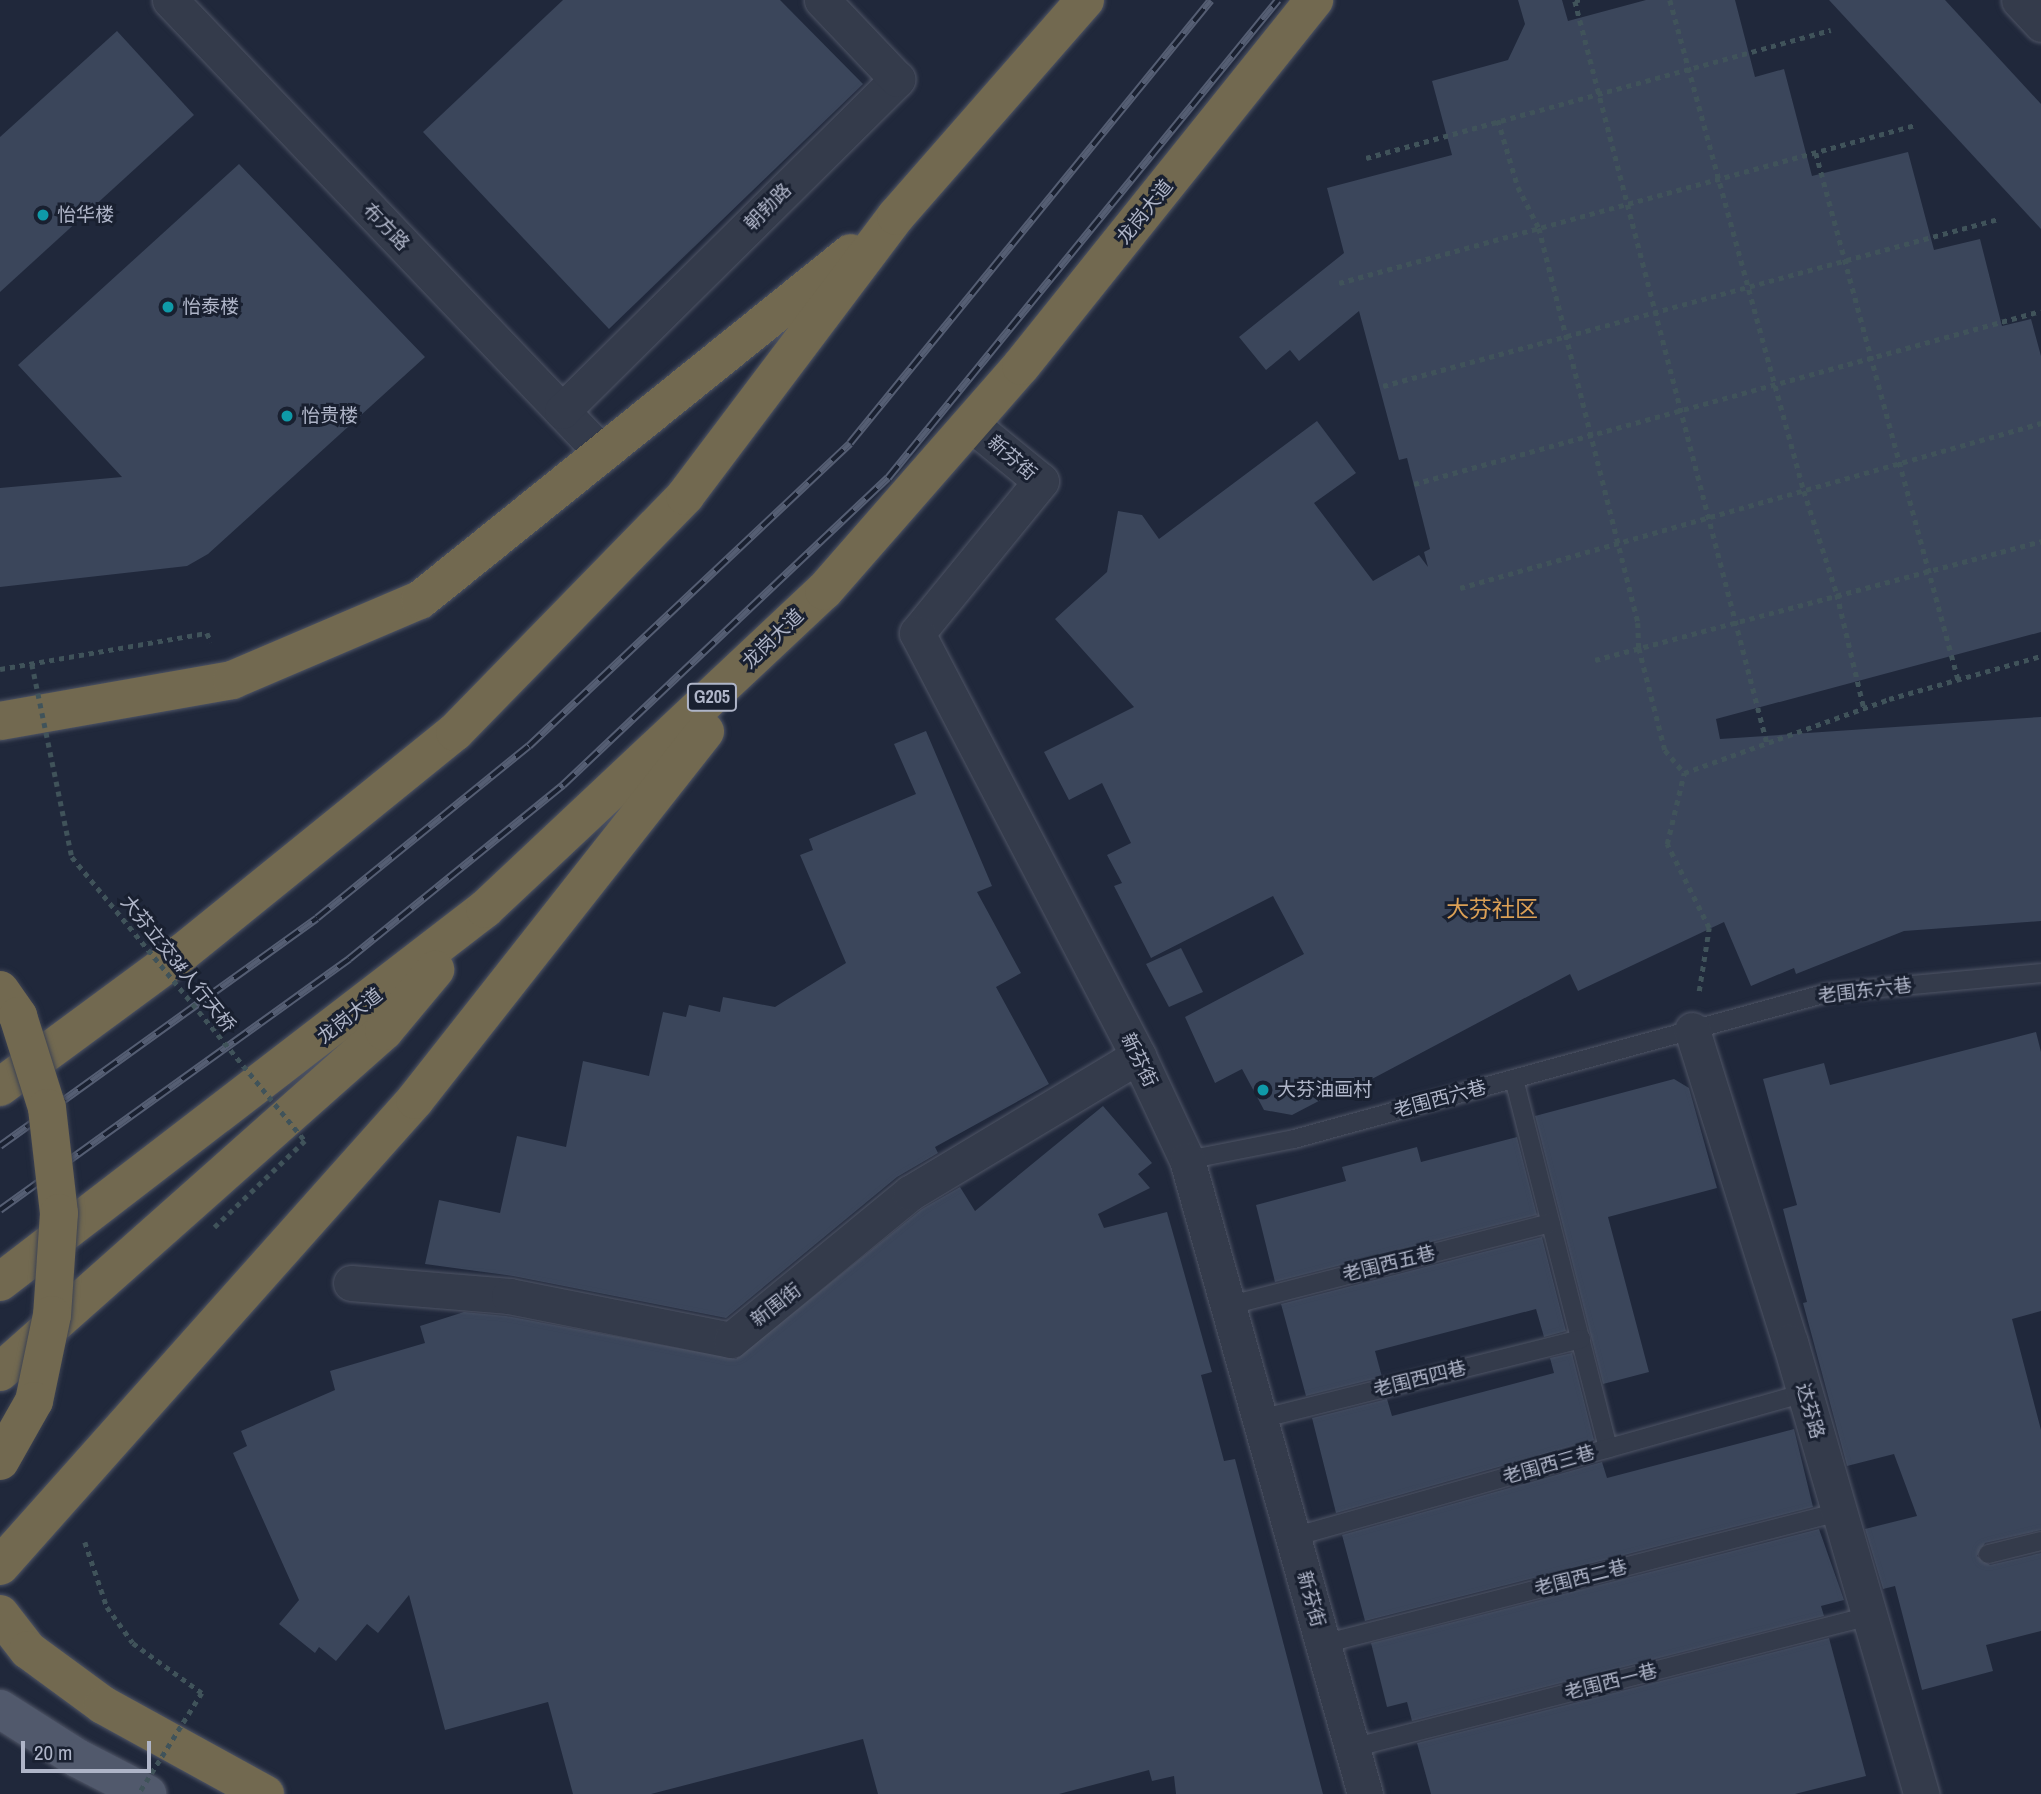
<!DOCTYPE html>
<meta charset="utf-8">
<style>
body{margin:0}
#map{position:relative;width:2041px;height:1794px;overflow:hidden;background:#20283b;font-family:"Archivo Narrow","Noto Sans SC",sans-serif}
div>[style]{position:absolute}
.building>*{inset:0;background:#3b465b}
.path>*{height:4.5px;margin-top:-2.25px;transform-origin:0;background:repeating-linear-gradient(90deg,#40535a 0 5px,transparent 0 10px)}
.roads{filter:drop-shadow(0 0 2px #4f5566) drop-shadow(0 0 2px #4f5566)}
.lane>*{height:18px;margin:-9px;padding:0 9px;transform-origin:9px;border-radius:9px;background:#343b4b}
.street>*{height:35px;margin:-17.5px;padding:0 17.5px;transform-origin:17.5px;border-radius:17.5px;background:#343b4b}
.primary>*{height:38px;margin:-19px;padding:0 19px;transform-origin:19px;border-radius:19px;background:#51596c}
.highway>*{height:38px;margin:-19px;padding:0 19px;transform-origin:19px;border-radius:19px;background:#726950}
.rail>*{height:8px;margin-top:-4px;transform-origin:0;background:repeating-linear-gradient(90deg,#192030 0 16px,#555e73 0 32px);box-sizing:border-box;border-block:2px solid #555e73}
.path-bridge>*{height:4.5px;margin-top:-2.25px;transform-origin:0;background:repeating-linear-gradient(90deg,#40535a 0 5px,transparent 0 10px)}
.bridges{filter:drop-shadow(0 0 2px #3c4253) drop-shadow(0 0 2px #3c4253)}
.highway-bridge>*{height:38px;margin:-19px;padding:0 19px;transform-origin:19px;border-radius:19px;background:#726950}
.dots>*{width:19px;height:19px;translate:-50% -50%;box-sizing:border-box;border:4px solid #192030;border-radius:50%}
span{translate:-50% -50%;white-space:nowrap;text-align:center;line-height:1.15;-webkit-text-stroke:6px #192030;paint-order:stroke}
.shield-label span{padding:2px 5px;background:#192030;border:2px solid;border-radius:5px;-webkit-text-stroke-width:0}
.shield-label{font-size:18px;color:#afb5c8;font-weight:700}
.street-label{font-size:19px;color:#afb5c8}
.poi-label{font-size:19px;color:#afb5c8}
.left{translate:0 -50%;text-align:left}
.quarter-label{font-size:23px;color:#dba056}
.scale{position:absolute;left:21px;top:1741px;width:130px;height:32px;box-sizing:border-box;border:4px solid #afb5c8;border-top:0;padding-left:9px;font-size:21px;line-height:24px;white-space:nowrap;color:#afb5c8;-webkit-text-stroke:5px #192030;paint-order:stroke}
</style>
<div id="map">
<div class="building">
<i style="clip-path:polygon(563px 0,780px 0,863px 84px,609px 329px,423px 132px)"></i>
<i style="clip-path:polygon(1518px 0,1562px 0,1568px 21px,1646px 0,1735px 0,1755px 77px,1784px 69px,1812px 176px,1908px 152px,1934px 250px,1980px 239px,2002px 326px,2031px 319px,2041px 356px,2041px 632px,1716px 719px,1720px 739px,2041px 717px,2041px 921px,1904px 931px,1796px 974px,1794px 968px,1751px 986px,1724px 922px,1578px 991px,1570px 974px,1338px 1097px,1336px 1092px,1292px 1115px,1264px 1110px,1242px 1069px,1215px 1083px,1185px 1017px,1304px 954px,1273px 896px,1151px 958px,1114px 886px,1122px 883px,1107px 855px,1131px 843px,1102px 783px,1069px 800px,1044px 752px,1134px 707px,1055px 619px,1107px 572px,1118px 511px,1142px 515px,1159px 539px,1317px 421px,1356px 473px,1314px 503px,1373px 581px,1419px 555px,1428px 567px,1424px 552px,1430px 549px,1407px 458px,1399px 460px,1359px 311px,1299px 361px,1290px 350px,1266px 370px,1239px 337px,1344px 253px,1327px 188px,1452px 155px,1432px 81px,1508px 60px,1525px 24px)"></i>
<i style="clip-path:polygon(1829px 0,1945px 0,2041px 104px,2041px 229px)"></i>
<i style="clip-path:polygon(117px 31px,194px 115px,0 292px,0 137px)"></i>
<i style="clip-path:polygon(239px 164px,425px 357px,208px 554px,187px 566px,0 587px,0 488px,122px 477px,18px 365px)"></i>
<i style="clip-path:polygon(926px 731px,992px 886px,977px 892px,1021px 973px,996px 987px,1049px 1084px,935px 1147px,938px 1153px,897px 1177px,726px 1318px,513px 1276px,425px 1264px,439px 1200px,500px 1213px,517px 1136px,566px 1147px,583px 1061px,649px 1076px,663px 1012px,686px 1017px,689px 1005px,720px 1012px,723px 997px,775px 1007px,846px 963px,800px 855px,813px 850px,809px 839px,916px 794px,894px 744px)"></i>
<i style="clip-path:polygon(1181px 948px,1203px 992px,1169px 1007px,1146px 964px)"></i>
<i style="clip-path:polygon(2036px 1032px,2041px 1052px,2041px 1311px,2012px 1319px,2041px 1430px,2041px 1530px,1985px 1543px,1977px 1556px,1990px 1565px,2041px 1553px,2041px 1631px,1986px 1645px,1993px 1671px,1922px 1690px,1895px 1586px,1883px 1589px,1865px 1529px,1917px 1516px,1894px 1454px,1847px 1466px,1803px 1303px,1807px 1302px,1783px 1209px,1797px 1205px,1763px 1079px,1824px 1063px,1830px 1085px)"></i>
<i style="clip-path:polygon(1674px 1079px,1689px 1088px,1717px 1188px,1608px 1217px,1649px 1372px,1603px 1384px,1535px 1116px)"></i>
<i style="clip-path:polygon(1103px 1106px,1152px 1163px,1138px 1174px,1150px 1188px,1098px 1214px,1104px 1228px,1167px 1212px,1212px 1372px,1201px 1375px,1224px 1461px,1235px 1459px,1323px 1794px,1176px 1794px,1174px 1776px,1152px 1781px,1149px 1770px,1059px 1794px,878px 1794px,863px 1739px,651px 1794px,573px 1794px,548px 1702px,445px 1730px,409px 1595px,378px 1633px,367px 1624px,336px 1661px,319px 1647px,315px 1653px,279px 1624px,299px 1600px,233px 1453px,247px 1446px,241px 1431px,335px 1390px,330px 1371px,425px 1343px,420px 1326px,464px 1312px,506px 1316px,736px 1359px,922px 1209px,960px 1187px,975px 1211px)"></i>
<i style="clip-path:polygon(1517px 1137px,1537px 1215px,1275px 1282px,1256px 1205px,1346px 1181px,1342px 1167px,1417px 1147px,1421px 1162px)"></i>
<i style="clip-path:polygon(1542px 1237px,1566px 1331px,1544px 1337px,1536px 1309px,1375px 1351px,1382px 1377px,1306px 1396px,1281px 1304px)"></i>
<i style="clip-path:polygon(1572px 1353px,1594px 1440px,1336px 1513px,1312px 1418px,1387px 1399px,1392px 1416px,1554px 1373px,1550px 1358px)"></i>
<i style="clip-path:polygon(1794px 1429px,1813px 1507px,1365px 1621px,1342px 1535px,1602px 1462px,1607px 1478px)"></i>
<i style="clip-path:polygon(1819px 1529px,1844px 1600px,1821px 1606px,1824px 1616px,1412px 1721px,1407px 1702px,1387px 1707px,1371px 1643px)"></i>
<i style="clip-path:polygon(1829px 1638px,1866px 1776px,1795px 1794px,1431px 1794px,1417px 1743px)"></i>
</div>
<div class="path">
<i style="left:1580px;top:0;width:5px;rotate:169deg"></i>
<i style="left:1575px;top:1px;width:766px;rotate:75.49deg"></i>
<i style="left:1670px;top:0;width:509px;rotate:74.74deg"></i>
<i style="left:1804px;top:491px;width:108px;rotate:72.2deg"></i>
<i style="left:1837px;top:594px;width:117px;rotate:76.7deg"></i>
<i style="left:1498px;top:120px;width:70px;rotate:73.4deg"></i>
<i style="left:1518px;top:187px;width:46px;rotate:62.9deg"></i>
<i style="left:1539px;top:228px;width:407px;rotate:75.9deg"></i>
<i style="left:1638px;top:623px;width:25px;rotate:88deg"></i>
<i style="left:1639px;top:648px;width:105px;rotate:75.7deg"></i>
<i style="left:1665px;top:750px;width:30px;rotate:50deg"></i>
<i style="left:1816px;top:153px;width:545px;rotate:74.89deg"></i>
<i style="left:1366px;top:158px;width:482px;rotate:-15.4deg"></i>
<i style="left:1339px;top:283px;width:597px;rotate:-15.34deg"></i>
<i style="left:1383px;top:386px;width:637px;rotate:-15.19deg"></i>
<i style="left:1414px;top:484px;width:650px;rotate:-15.43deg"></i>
<i style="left:1460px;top:588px;width:604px;rotate:-15.85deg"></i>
<i style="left:1595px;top:660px;width:462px;rotate:-14.9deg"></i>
<i style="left:0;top:669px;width:210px;rotate:-9.9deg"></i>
<i style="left:207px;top:633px;width:10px;rotate:66deg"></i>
<i style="left:1699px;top:991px;width:64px;rotate:-81deg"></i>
<i style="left:1709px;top:928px;width:94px;rotate:-116.6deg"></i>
<i style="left:1667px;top:844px;width:73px;rotate:-76.5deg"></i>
<i style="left:1684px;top:773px;width:218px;rotate:-19.8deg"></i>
<i style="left:1889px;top:699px;width:158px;rotate:-15.8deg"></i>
</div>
<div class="roads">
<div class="lane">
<i style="left:1514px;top:1079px;width:381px;rotate:75.7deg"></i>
<i style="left:1187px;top:1160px;width:109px;rotate:-11.1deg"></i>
<i style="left:1294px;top:1139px;width:553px;rotate:-15.32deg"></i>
<i style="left:1827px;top:993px;width:215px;rotate:-5.3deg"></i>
<i style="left:1227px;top:1306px;width:334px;rotate:-14.4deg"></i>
<i style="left:1260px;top:1419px;width:331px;rotate:-14deg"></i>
<i style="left:1293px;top:1537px;width:532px;rotate:-15.71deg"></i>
<i style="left:1988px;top:1554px;width:55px;rotate:-13.8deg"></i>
<i style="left:1323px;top:1644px;width:533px;rotate:-14.35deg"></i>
<i style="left:1352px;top:1748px;width:534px;rotate:-14.32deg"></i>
</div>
<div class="street">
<i style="left:170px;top:0;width:626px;rotate:46.36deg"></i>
<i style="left:2019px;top:0;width:33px;rotate:47deg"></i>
<i style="left:562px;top:411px;width:472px;rotate:-44.7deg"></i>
<i style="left:897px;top:79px;width:109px;rotate:-133.5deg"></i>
<i style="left:971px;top:424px;width:90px;rotate:39.2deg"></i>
<i style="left:1041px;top:481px;width:196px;rotate:129.2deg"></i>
<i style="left:917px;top:633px;width:477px;rotate:62.4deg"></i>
<i style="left:1138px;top:1056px;width:115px;rotate:64.8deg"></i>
<i style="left:1187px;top:1160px;width:659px;rotate:74.32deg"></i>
<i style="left:1692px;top:1030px;width:327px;rotate:72.6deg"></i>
<i style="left:1790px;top:1342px;width:471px;rotate:73.8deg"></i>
<i style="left:351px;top:1283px;width:159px;rotate:4.7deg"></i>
<i style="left:509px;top:1296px;width:226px;rotate:11.2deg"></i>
<i style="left:731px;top:1340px;width:232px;rotate:-39.4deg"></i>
<i style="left:910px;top:1193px;width:266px;rotate:-31deg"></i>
</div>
<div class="primary">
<i style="left:0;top:1709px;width:91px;rotate:32.5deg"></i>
<i style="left:77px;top:1758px;width:79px;rotate:27.2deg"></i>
</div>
<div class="highway">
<i style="left:0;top:721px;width:236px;rotate:-10deg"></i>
<i style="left:232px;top:680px;width:204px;rotate:-23.1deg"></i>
<i style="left:420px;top:600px;width:553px;rotate:-38.84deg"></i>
<i style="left:0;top:1087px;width:226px;rotate:-36.4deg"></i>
<i style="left:182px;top:953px;width:351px;rotate:-39deg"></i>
<i style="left:455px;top:732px;width:330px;rotate:-45.7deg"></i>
<i style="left:685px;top:496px;width:351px;rotate:-53deg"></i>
<i style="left:896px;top:216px;width:287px;rotate:-48.8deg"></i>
<i style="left:0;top:1282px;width:612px;rotate:-37.56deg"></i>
<i style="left:485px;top:909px;width:465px;rotate:-43.2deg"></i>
<i style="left:824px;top:591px;width:299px;rotate:-48.8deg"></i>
<i style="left:1021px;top:366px;width:469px;rotate:-51.3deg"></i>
<i style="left:0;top:1372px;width:514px;rotate:-41.61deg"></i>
<i style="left:384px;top:1031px;width:80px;rotate:-50.1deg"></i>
<i style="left:0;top:1566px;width:624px;rotate:-48.31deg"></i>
<i style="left:415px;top:1100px;width:469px;rotate:-51.8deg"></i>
<i style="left:0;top:1614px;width:46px;rotate:52.1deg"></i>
<i style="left:28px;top:1650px;width:93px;rotate:36.3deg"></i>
<i style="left:103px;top:1705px;width:185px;rotate:28.8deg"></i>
</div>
</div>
<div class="rail">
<i style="left:0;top:1146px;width:390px;rotate:-35.7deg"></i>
<i style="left:317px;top:918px;width:273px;rotate:-39.1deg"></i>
<i style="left:529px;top:746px;width:441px;rotate:-43.3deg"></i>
<i style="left:850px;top:443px;width:571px;rotate:-50.82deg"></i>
<i style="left:0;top:1210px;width:430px;rotate:-35.7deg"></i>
<i style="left:349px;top:959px;width:276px;rotate:-39.1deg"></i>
<i style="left:563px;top:785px;width:447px;rotate:-43.4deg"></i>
<i style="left:888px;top:478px;width:617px;rotate:-50.79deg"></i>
</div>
<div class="path-bridge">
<i style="left:32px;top:664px;width:197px;rotate:78.3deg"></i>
<i style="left:72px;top:857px;width:367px;rotate:50.6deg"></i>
<i style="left:305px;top:1141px;width:129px;rotate:136.3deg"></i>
<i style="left:85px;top:1542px;width:69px;rotate:71.3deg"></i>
<i style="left:107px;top:1607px;width:44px;rotate:54.2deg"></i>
<i style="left:133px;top:1643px;width:85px;rotate:35.9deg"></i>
<i style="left:202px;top:1693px;width:119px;rotate:122deg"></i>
</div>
<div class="bridges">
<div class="highway-bridge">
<i style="left:0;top:990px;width:32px;rotate:55deg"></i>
<i style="left:18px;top:1016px;width:96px;rotate:72.5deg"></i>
<i style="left:47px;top:1108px;width:106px;rotate:83.5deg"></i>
<i style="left:59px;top:1213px;width:102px;rotate:93.9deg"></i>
<i style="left:52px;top:1315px;width:88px;rotate:101.8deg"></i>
<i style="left:34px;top:1401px;width:69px;rotate:119.5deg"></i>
</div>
</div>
<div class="dots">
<i style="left:43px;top:215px;background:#0f9aa8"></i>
<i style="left:168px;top:307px;background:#0f9aa8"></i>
<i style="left:287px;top:416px;background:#0f9aa8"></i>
<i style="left:1263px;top:1090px;background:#0f9aa8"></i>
</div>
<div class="shield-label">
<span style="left:712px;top:697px">G205</span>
</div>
<div class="street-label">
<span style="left:768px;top:207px;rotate:-45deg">朝勃路</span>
<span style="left:1145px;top:212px;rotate:-51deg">龙岗大道</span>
<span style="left:386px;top:227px;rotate:46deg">布方路</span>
<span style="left:1012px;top:458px;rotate:41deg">新芬街</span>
<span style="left:773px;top:639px;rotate:-44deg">龙岗大道</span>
<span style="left:178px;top:964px;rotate:51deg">大芬立交3#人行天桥</span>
<span style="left:1865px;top:991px;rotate:-7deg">老围东六巷</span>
<span style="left:350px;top:1016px;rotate:-38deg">龙岗大道</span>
<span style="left:1139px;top:1060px;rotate:64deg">新芬街</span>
<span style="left:1440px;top:1099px;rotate:-15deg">老围西六巷</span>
<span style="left:1389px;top:1264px;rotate:-14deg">老围西五巷</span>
<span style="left:776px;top:1305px;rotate:-38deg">新围街</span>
<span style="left:1420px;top:1379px;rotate:-14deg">老围西四巷</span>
<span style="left:1810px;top:1411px;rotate:74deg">达芬路</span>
<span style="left:1549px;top:1465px;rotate:-16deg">老围西三巷</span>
<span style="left:1581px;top:1578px;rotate:-14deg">老围西二巷</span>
<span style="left:1311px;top:1599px;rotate:74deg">新芬街</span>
<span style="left:1611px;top:1682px;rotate:-14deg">老围西一巷</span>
</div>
<div class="poi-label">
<span class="left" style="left:57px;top:215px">怡华楼</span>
<span class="left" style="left:182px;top:307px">怡泰楼</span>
<span class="left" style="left:301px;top:416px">怡贵楼</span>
<span class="left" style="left:1277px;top:1090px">大芬油画村</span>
</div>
<div class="quarter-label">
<span style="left:1492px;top:909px">大芬社区</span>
</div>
<div class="scale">20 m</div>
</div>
